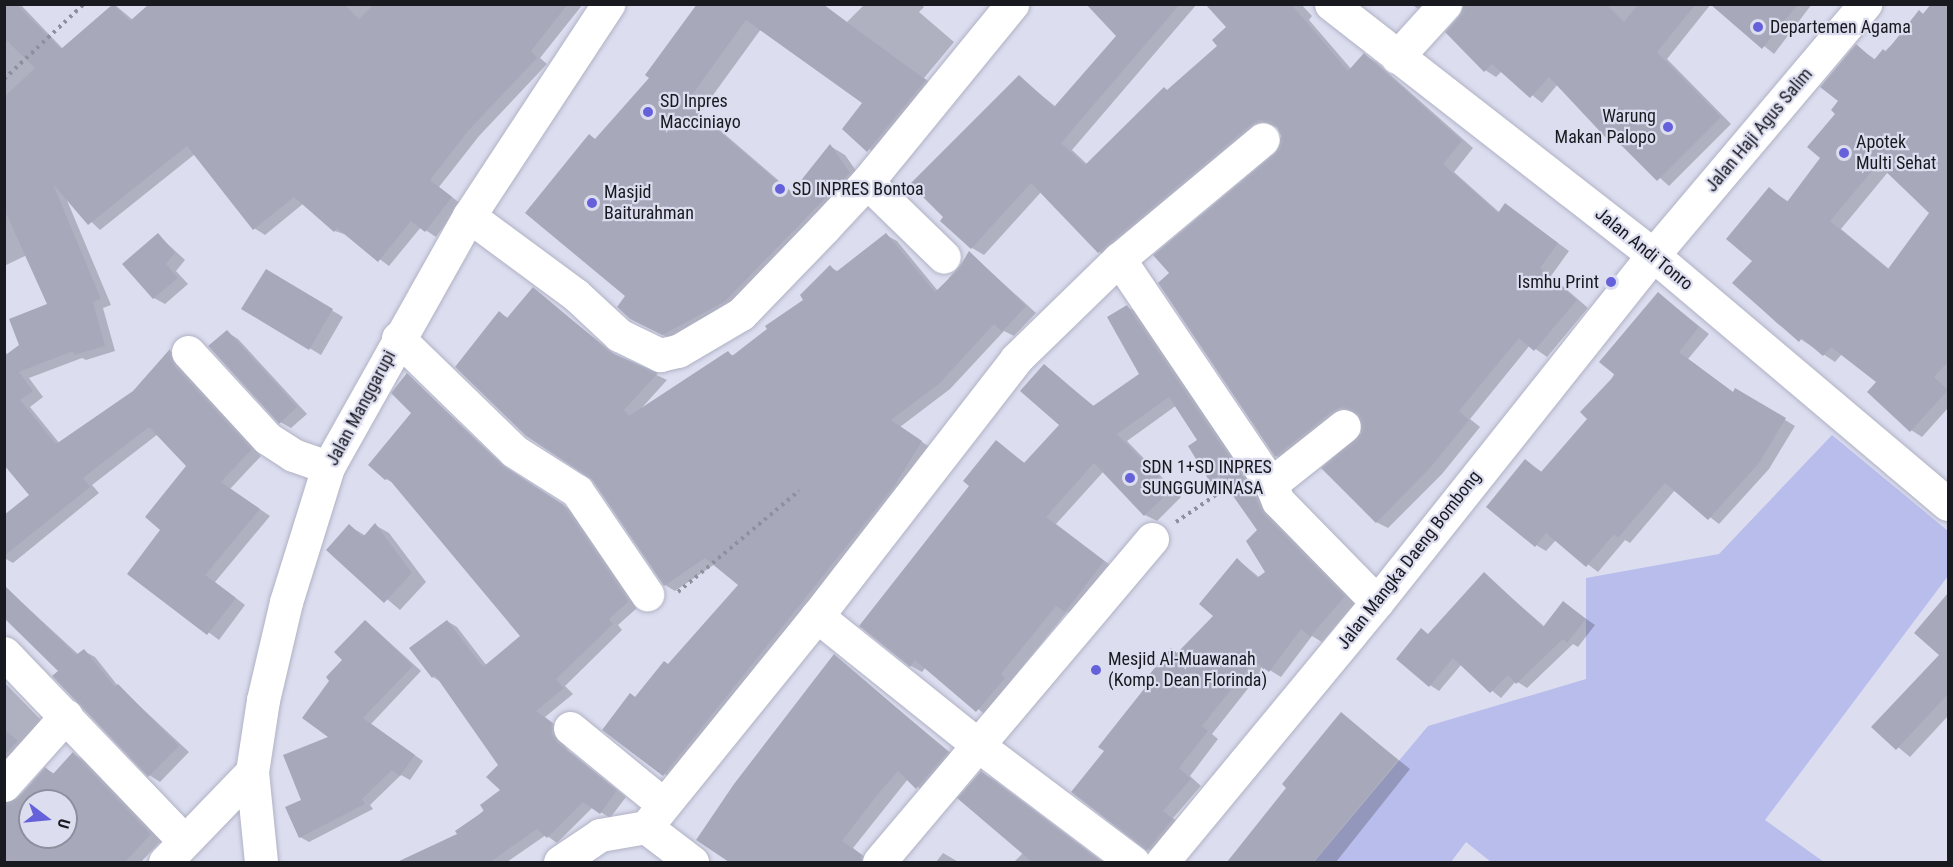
<!DOCTYPE html>
<style>
body{margin:0}
#map{position:relative;width:1953px;height:867px;overflow:hidden;background:#dcdef0;font-family:"Roboto Condensed",sans-serif}
div>[style]{position:absolute}
.green>*{inset:0;background:#b9bdec}
.shadow>*{inset:0;background:#0003}
.building>*{inset:0;background:#a7a9ba}
.path>*{height:4px;margin-top:-2px;transform-origin:0;background:repeating-linear-gradient(90deg,#8f909e 0 3px,transparent 0 7.5px)}
.roads{filter:drop-shadow(0 0 2px #b0b2c4) drop-shadow(0 0 2px #b0b2c4)}
.minor>*{height:33px;margin:-16.5px;padding:0 16.5px;transform-origin:16.5px;border-radius:16.5px;background:#fff}
.tertiary>*{height:33px;margin:-16.5px;padding:0 16.5px;transform-origin:16.5px;border-radius:16.5px;background:#fff}
.dots>*{width:16px;height:16px;translate:-50% -50%;box-sizing:border-box;border:3px solid #dcdef0;border-radius:50%}
span{translate:-50% -50%;white-space:nowrap;text-align:center;line-height:1.15;-webkit-text-stroke:4.5px #dcdef0;paint-order:stroke}
.poi-label{font-size:18px;color:#191920}
.left{translate:0 -50%;text-align:left}
.right{translate:-100% -50%;text-align:right}
.street-label{font-size:18px;color:#191920}
.frame{position:absolute;inset:0;border:6px solid #191920;pointer-events:none}
.north{position:absolute;left:18px;top:789px;width:60px;height:60px;box-sizing:border-box;background:#dcdef0;border:2px solid #8e8f9d;border-radius:50%;rotate:106deg;font-size:16px;font-weight:700;line-height:24px;text-align:center;color:#191920}
.north::after{content:'';display:block;margin:auto;width:21px;height:27px;background:#6561da;clip-path:polygon(50% 0,100% 100%,50% 72%,0 100%)}
</style>
<div id="map">
<div class="green">
<i style="clip-path:polygon(1832px 435px,1948px 531px,1948px 576px,1765px 820px,1824px 862px,1491px 862px,1466px 842px,1451px 862px,1314px 862px,1428px 726px,1586px 679px,1586px 578px,1719px 554px)"></i>
</div>
<div class="shadow">
<i style="clip-path:polygon(4px 4px,20px 4px,63px 49px,115px 5px,133px 20px,151px 4px,583px 4px,540px 58px,547px 64px,479px 136px,439px 187px,461px 204px,436px 237px,421px 227px,389px 266px,347px 235px,335px 231px,304px 203px,265px 235px,254px 228px,195px 154px,100px 230px,66px 198px,111px 305px,103px 308px,115px 351px,86px 360px,82px 358px,29px 378px,43px 397px,30px 407px,60px 444px,134px 392px,170px 351px,180px 357px,185px 372px,261px 456px,230px 489px,270px 516px,215px 582px,245px 605px,219px 640px,129px 573px,162px 530px,188px 466px,158px 434px,92px 485px,99px 493px,13px 563px,4px 558px,4px 517px,31px 496px,4px 462px,20px 346px,49px 305px,27px 255px,4px 266px)"></i>
<i style="clip-path:polygon(699px 4px,823px 4px,847px 22px,865px 4px,921px 4px,924px 7px,919px 12px,954px 42px,924px 78px,940px 90px,883px 160px,844px 129px,865px 103px,761px 29px,700px 113px,793px 193px,830px 146px,845px 155px,864px 182px,739px 311px,678px 343px,631px 318px,596px 140px,651px 78px)"></i>
<i style="clip-path:polygon(1097px 4px,1197px 4px,1072px 150px,1088px 165px,1219px 46px,1228px 27px,1207px 4px,1301px 4px,1312px 16px,1309px 20px,1352px 70px,1364px 55px,1376px 62px,1473px 148px,1454px 172px,1500px 213px,1506px 205px,1569px 251px,1551px 276px,1588px 308px,1547px 357px,1530px 345px,1470px 419px,1480px 427px,1442px 474px,1388px 528px,1376px 522px,1360px 415px,1345px 417px,1288px 462px,1276px 456px,1276px 154px,1283px 136px,1280px 129px,1273px 126px,1263px 131px,1111px 259px,1099px 252px,1042px 191px,984px 255px,972px 248px,1019px 77px,1056px 107px,1118px 36px)"></i>
<i style="clip-path:polygon(1411px 4px,1434px 4px,1423px 12px)"></i>
<i style="clip-path:polygon(1463px 4px,1711px 4px,1667px 59px,1731px 124px,1669px 186px,1621px 143px,1609px 138px,1558px 84px,1542px 103px,1502px 71px,1496px 77px,1485px 70px)"></i>
<i style="clip-path:polygon(1712px 4px,1812px 4px,1774px 54px)"></i>
<i style="clip-path:polygon(evenodd,1933px 4px,1948px 4px,1948px 408px,1922px 437px,1911px 430px,1878px 382px,1842px 354px,1835px 362px,1778px 324px,1734px 283px,1754px 261px,1769px 189px,1789px 202px,1822px 158px,1856px 46px,1876px 60px,1933px 4px,1888px 172px,1931px 213px,1889px 269px,1841px 229px,1888px 172px)"></i>
<i style="clip-path:polygon(158px 235px,185px 260px,176px 271px,188px 284px,165px 304px,154px 298px,124px 264px)"></i>
<i style="clip-path:polygon(886px 235px,897px 241px,938px 291px,970px 253px,1036px 313px,1014px 336px,1004px 331px,950px 389px,900px 427px,931px 448px,674px 781px,604px 730px,669px 666px,740px 585px,715px 564px,675px 591px,665px 585px,499px 313px,508px 318px,533px 289px,617px 356px,667px 380px,639px 411px,728px 353px,734px 356px,806px 301px,830px 267px,839px 272px)"></i>
<i style="clip-path:polygon(266px 271px,343px 317px,321px 355px,244px 309px)"></i>
<i style="clip-path:polygon(1659px 294px,1709px 334px,1688px 359px,1734px 393px,1736px 390px,1795px 426px,1769px 469px,1719px 524px,1675px 490px,1630px 543px,1625px 540px,1598px 572px,1556px 540px,1546px 551px,1536px 545px,1525px 461px,1542px 472px,1589px 419px)"></i>
<i style="clip-path:polygon(1127px 307px,1139px 313px,1355px 603px,1322px 642px,1312px 636px,1281px 677px,1265px 667px,1212px 734px,1218px 739px,1190px 776px,1201px 786px,1173px 818px,1183px 826px,1159px 856px,1148px 849px,1178px 654px,1215px 616px,1238px 560px,1260px 578px,1267px 572px,1259px 530px,1226px 484px,1222px 487px,1211px 481px,1200px 440px,1177px 405px,1127px 441px,1181px 497px,1157px 521px,1145px 515px,1104px 471px,1056px 524px,1114px 568px,1077px 618px,1067px 612px,1011px 681px,988px 717px,926px 667px,922px 672px,911px 666px,861px 625px,971px 486px,996px 442px,1026px 464px,1061px 424px,1044px 366px,1095px 407px,1141px 374px)"></i>
<i style="clip-path:polygon(227px 332px,238px 339px,307px 414px,291px 428px,280px 422px)"></i>
<i style="clip-path:polygon(407px 375px,511px 472px,574px 512px,638px 607px,618px 625px,622px 630px,565px 686px,573px 694px,545px 717px,562px 730px,562px 741px,568px 750px,626px 797px,610px 818px,593px 807px,557px 843px,546px 835px,507px 862px,419px 862px,460px 835px,502px 791px,500px 765px,441px 682px,433px 677px,447px 621px,457px 627px,487px 666px,523px 637px,395px 484px,386px 479px,413px 413px)"></i>
<i style="clip-path:polygon(375px 525px,389px 533px,426px 582px,400px 610px,329px 550px,349px 526px,366px 536px)"></i>
<i style="clip-path:polygon(1484px 574px,1545px 627px,1563px 603px,1595px 625px,1578px 647px,1573px 644px,1527px 688px,1516px 681px,1501px 698px,1461px 665px,1439px 691px,1430px 685px,1429px 635px)"></i>
<i style="clip-path:polygon(6px 588px,79px 655px,84px 651px,95px 657px,118px 686px,189px 752px,160px 782px,149px 775px,60px 671px)"></i>
<i style="clip-path:polygon(1948px 595px,1948px 716px,1910px 757px,1874px 727px,1942px 654px,1916px 633px)"></i>
<i style="clip-path:polygon(366px 621px,421px 671px,371px 724px,423px 761px,410px 780px,401px 775px,370px 805px,373px 809px,309px 842px,300px 837px,303px 801px,331px 737px,344px 660px)"></i>
<i style="clip-path:polygon(834px 656px,958px 759px,928px 795px,908px 779px,853px 848px,865px 857px,861px 862px,732px 862px,698px 840px)"></i>
<i style="clip-path:polygon(4px 682px,42px 721px,4px 777px)"></i>
<i style="clip-path:polygon(1341px 714px,1410px 769px,1336px 862px,1233px 862px)"></i>
<i style="clip-path:polygon(evenodd,73px 754px,84px 760px,161px 841px,141px 862px,4px 862px,4px 803px,11px 804px,46px 769px,55px 774px,73px 754px,30px 801px,66px 801px,66px 837px,30px 837px,30px 801px)"></i>
<i style="clip-path:polygon(981px 773px,993px 779px,1103px 862px,1014px 862px,1023px 853px)"></i>
<i style="clip-path:polygon(943px 853px,955px 860px,959px 862px,936px 862px)"></i>
</div>
<div class="building">
<i style="clip-path:polygon(4px 4px,16px 4px,61px 49px,113px 4px,130px 21px,149px 4px,344px 4px,359px 19px,374px 4px,568px 4px,531px 51px,537px 58px,468px 131px,430px 180px,452px 197px,425px 232px,411px 221px,378px 262px,337px 228px,334px 232px,294px 197px,253px 230px,187px 146px,88px 225px,53px 184px,101px 299px,93px 302px,105px 346px,74px 355px,73px 351px,19px 372px,33px 391px,20px 400px,56px 444px,133px 391px,170px 349px,174px 365px,252px 449px,221px 482px,260px 509px,205px 575px,236px 598px,207px 635px,127px 574px,160px 530px,145px 517px,186px 466px,149px 427px,83px 478px,90px 487px,4px 556px,4px 515px,29px 495px,4px 465px,4px 351px,7px 354px,19px 345px,9px 319px,47px 304px,4px 209px,4px 97px,35px 68px,4px 38px)"></i>
<i style="clip-path:polygon(697px 4px,822px 4px,926px 80px,867px 152px,842px 129px,862px 103px,746px 20px,686px 103px,791px 193px,830px 144px,850px 173px,724px 302px,662px 335px,630px 319px,617px 307px,625px 296px,525px 213px,589px 134px,595px 139px,649px 78px,645px 75px)"></i>
<i style="clip-path:polygon(1086px 4px,1180px 4px,1061px 143px,1085px 165px,1164px 87px,1167px 90px,1217px 46px,1212px 40px,1226px 27px,1205px 4px,1291px 4px,1348px 71px,1364px 53px,1462px 141px,1443px 164px,1498px 213px,1505px 203px,1558px 243px,1540px 268px,1577px 300px,1534px 351px,1519px 338px,1459px 411px,1469px 420px,1430px 468px,1376px 523px,1321px 468px,1361px 433px,1358px 414px,1342px 407px,1333px 411px,1275px 457px,1158px 283px,1169px 273px,1153px 255px,1275px 153px,1281px 136px,1277px 127px,1260px 120px,1251px 125px,1098px 253px,1031px 183px,971px 249px,940px 221px,943px 217px,910px 184px,1019px 75px,1054px 107px,1116px 36px)"></i>
<i style="clip-path:polygon(1463px 4px,1606px 4px,1624px 22px,1638px 4px,1696px 4px,1657px 52px,1721px 117px,1657px 181px,1612px 136px,1608px 140px,1549px 77px,1530px 98px,1492px 64px,1484px 72px,1445px 32px,1459px 16px)"></i>
<i style="clip-path:polygon(1710px 4px,1798px 4px,1762px 49px)"></i>
<i style="clip-path:polygon(evenodd,1931px 4px,1948px 4px,1948px 362px,1934px 377px,1948px 390px,1910px 432px,1867px 392px,1876px 382px,1831px 347px,1823px 356px,1802px 338px,1799px 342px,1732px 283px,1752px 261px,1726px 239px,1769px 187px,1787px 202px,1820px 158px,1807px 147px,1835px 114px,1831px 110px,1838px 101px,1820px 87px,1856px 44px,1874px 60px,1883px 49px,1886px 52px,1919px 10px,1923px 14px,1931px 4px,1878px 164px,1929px 213px,1888px 269px,1830px 221px,1878px 164px)"></i>
<i style="clip-path:polygon(158px 233px,175px 253px,166px 264px,178px 278px,153px 299px,122px 264px)"></i>
<i style="clip-path:polygon(886px 233px,935px 292px,958px 270px,969px 251px,1026px 306px,1002px 332px,994px 324px,940px 383px,891px 420px,922px 441px,893px 488px,663px 776px,602px 730px,630px 693px,635px 697px,664px 661px,668px 664px,738px 585px,705px 558px,664px 586px,592px 480px,526px 436px,455px 367px,499px 311px,507px 318px,533px 287px,610px 352px,658px 373px,624px 410px,629px 416px,728px 351px,732px 356px,767px 329px,765px 326px,803px 300px,800px 295px,830px 265px,836px 272px)"></i>
<i style="clip-path:polygon(266px 269px,333px 309px,309px 350px,241px 309px)"></i>
<i style="clip-path:polygon(1658px 292px,1699px 327px,1679px 352px,1733px 392px,1735px 388px,1786px 418px,1759px 463px,1708px 520px,1665px 483px,1618px 538px,1614px 534px,1586px 567px,1546px 533px,1535px 547px,1486px 507px,1525px 459px,1541px 472px,1587px 419px,1580px 412px,1615px 375px,1599px 362px)"></i>
<i style="clip-path:polygon(1127px 305px,1254px 493px,1264px 514px,1345px 596px,1310px 637px,1301px 629px,1269px 672px,1254px 661px,1202px 726px,1208px 731px,1179px 768px,1191px 779px,1163px 811px,1173px 819px,1147px 851px,1071px 792px,1104px 751px,1098px 747px,1148px 684px,1144px 681px,1171px 648px,1177px 653px,1213px 616px,1199px 604px,1237px 558px,1257px 578px,1265px 572px,1246px 541px,1257px 530px,1219px 476px,1210px 482px,1188px 446px,1197px 440px,1169px 397px,1117px 434px,1171px 490px,1144px 516px,1094px 463px,1046px 517px,1104px 561px,1065px 612px,1056px 606px,1001px 674px,1005px 678px,976px 712px,915px 660px,910px 667px,859px 626px,969px 486px,963px 481px,996px 440px,1024px 463px,1059px 425px,1020px 391px,1044px 364px,1093px 406px,1139px 374px,1107px 317px)"></i>
<i style="clip-path:polygon(227px 330px,297px 407px,279px 424px,208px 346px)"></i>
<i style="clip-path:polygon(407px 373px,501px 464px,564px 505px,629px 601px,609px 619px,613px 624px,556px 679px,564px 688px,536px 711px,552px 723px,552px 734px,558px 743px,617px 790px,600px 814px,583px 802px,547px 838px,537px 829px,490px 862px,397px 862px,457px 834px,455px 831px,484px 811px,480px 805px,500px 790px,486px 777px,498px 765px,435px 675px,432px 678px,409px 648px,447px 620px,483px 667px,520px 636px,388px 478px,385px 480px,368px 465px,411px 413px,391px 393px)"></i>
<i style="clip-path:polygon(375px 523px,412px 573px,384px 603px,326px 550px,349px 524px,363px 537px)"></i>
<i style="clip-path:polygon(1484px 572px,1543px 627px,1563px 601px,1586px 619px,1567px 643px,1563px 639px,1516px 684px,1508px 675px,1490px 693px,1453px 658px,1429px 687px,1396px 659px,1421px 628px,1428px 634px)"></i>
<i style="clip-path:polygon(4px 585px,76px 655px,84px 649px,115px 687px,118px 684px,179px 746px,148px 777px,52px 676px,58px 671px,4px 618px)"></i>
<i style="clip-path:polygon(1948px 593px,1948px 694px,1896px 750px,1871px 727px,1939px 655px,1914px 633px)"></i>
<i style="clip-path:polygon(365px 620px,413px 666px,363px 718px,415px 755px,400px 776px,392px 770px,362px 799px,365px 804px,299px 838px,285px 807px,301px 800px,283px 755px,328px 737px,302px 718px,329px 681px,326px 677px,342px 660px,334px 652px)"></i>
<i style="clip-path:polygon(834px 654px,948px 752px,916px 789px,898px 771px,878px 794px,842px 841px,862px 855px,861px 862px,729px 862px,696px 840px,734px 784px)"></i>
<i style="clip-path:polygon(1341px 712px,1398px 760px,1313px 862px,1227px 862px,1286px 788px,1282px 784px)"></i>
<i style="clip-path:polygon(4px 729px,18px 741px,4px 756px)"></i>
<i style="clip-path:polygon(evenodd,73px 752px,151px 834px,125px 862px,4px 862px,4px 803px,18px 798px,45px 767px,53px 774px,73px 752px,30px 801px,66px 801px,66px 837px,30px 837px,30px 801px)"></i>
<i style="clip-path:polygon(981px 771px,1102px 862px,1032px 862px,957px 798px)"></i>
</div>
<div class="path">
<i style="left:4px;top:79px;width:110px;rotate:-43.2deg"></i>
<i style="left:1176px;top:522px;width:68px;rotate:-34.2deg"></i>
<i style="left:678px;top:592px;width:158px;rotate:-39.9deg"></i>
</div>
<div class="roads">
<div class="minor">
<i style="left:1397px;top:57px;width:72px;rotate:-47.8deg"></i>
<i style="left:867px;top:182px;width:107px;rotate:44.2deg"></i>
<i style="left:469px;top:216px;width:133px;rotate:36.4deg"></i>
<i style="left:576px;top:295px;width:59px;rotate:42.9deg"></i>
<i style="left:619px;top:335px;width:46px;rotate:26deg"></i>
<i style="left:660px;top:355px;width:18px;rotate:-13deg"></i>
<i style="left:678px;top:351px;width:73px;rotate:-30.4deg"></i>
<i style="left:741px;top:314px;width:121px;rotate:-46deg"></i>
<i style="left:825px;top:227px;width:62px;rotate:-47deg"></i>
<i style="left:867px;top:182px;width:230px;rotate:-50.8deg"></i>
<i style="left:1119px;top:259px;width:272px;rotate:56deg"></i>
<i style="left:1271px;top:484px;width:18px;rotate:68deg"></i>
<i style="left:1278px;top:501px;width:141px;rotate:45.6deg"></i>
<i style="left:398px;top:338px;width:162px;rotate:44.2deg"></i>
<i style="left:514px;top:451px;width:75px;rotate:32.4deg"></i>
<i style="left:577px;top:491px;width:125px;rotate:55.8deg"></i>
<i style="left:188px;top:352px;width:117px;rotate:47.4deg"></i>
<i style="left:267px;top:438px;width:31px;rotate:33deg"></i>
<i style="left:293px;top:455px;width:37px;rotate:19deg"></i>
<i style="left:1271px;top:484px;width:93px;rotate:-38.5deg"></i>
<i style="left:817px;top:616px;width:208px;rotate:38.7deg"></i>
<i style="left:979px;top:746px;width:193px;rotate:37deg"></i>
<i style="left:4px;top:653px;width:260px;rotate:46.2deg"></i>
<i style="left:570px;top:728px;width:120px;rotate:39.3deg"></i>
<i style="left:4px;top:785px;width:93px;rotate:-48.1deg"></i>
<i style="left:646px;top:827px;width:58px;rotate:37.3deg"></i>
<i style="left:165px;top:862px;width:125px;rotate:-46deg"></i>
<i style="left:261px;top:862px;width:90px;rotate:-95.7deg"></i>
<i style="left:252px;top:772px;width:73px;rotate:-81.3deg"></i>
<i style="left:263px;top:700px;width:101px;rotate:-76.8deg"></i>
<i style="left:286px;top:602px;width:141px;rotate:-72.7deg"></i>
<i style="left:328px;top:467px;width:288px;rotate:-60.7deg"></i>
<i style="left:469px;top:216px;width:254px;rotate:-56.7deg"></i>
<i style="left:560px;top:862px;width:48px;rotate:-34deg"></i>
<i style="left:600px;top:835px;width:47px;rotate:-9.9deg"></i>
<i style="left:646px;top:827px;width:272px;rotate:-51deg"></i>
<i style="left:817px;top:616px;width:325px;rotate:-52.2deg"></i>
<i style="left:1016px;top:359px;width:144px;rotate:-44.2deg"></i>
<i style="left:1119px;top:259px;width:187px;rotate:-39.8deg"></i>
<i style="left:879px;top:862px;width:423px;rotate:-49.8deg"></i>
<i style="left:1162px;top:862px;width:337px;rotate:-50.4deg"></i>
<i style="left:1377px;top:602px;width:443px;rotate:-51.5deg"></i>
</div>
<div class="tertiary">
<i style="left:1331px;top:4px;width:408px;rotate:37.9deg"></i>
<i style="left:1653px;top:255px;width:386px;rotate:40.2deg"></i>
<i style="left:1653px;top:255px;width:329px;rotate:-49.8deg"></i>
</div>
</div>
<div class="dots">
<i style="left:1758px;top:27px;background:#6561da"></i>
<i style="left:648px;top:112px;background:#6561da"></i>
<i style="left:1668px;top:127px;background:#6561da"></i>
<i style="left:1844px;top:153px;background:#6561da"></i>
<i style="left:780px;top:189px;background:#6561da"></i>
<i style="left:592px;top:203px;background:#6561da"></i>
<i style="left:1611px;top:282px;background:#6561da"></i>
<i style="left:1130px;top:478px;background:#6561da"></i>
<i style="left:1096px;top:670px;background:#6561da"></i>
</div>
<div class="poi-label">
<span class="left" style="left:1770px;top:27px">Departemen Agama</span>
<span class="left" style="left:660px;top:112px">SD Inpres<br>Macciniayo</span>
<span class="right" style="left:1656px;top:127px">Warung<br>Makan Palopo</span>
<span class="left" style="left:1856px;top:153px">Apotek<br>Multi Sehat</span>
<span class="left" style="left:792px;top:189px">SD INPRES Bontoa</span>
<span class="left" style="left:604px;top:203px">Masjid<br>Baiturahman</span>
<span class="right" style="left:1599px;top:282px">Ismhu Print</span>
<span class="left" style="left:1142px;top:478px">SDN 1+SD INPRES<br>SUNGGUMINASA</span>
<span class="left" style="left:1108px;top:670px">Mesjid Al-Muawanah<br>(Komp. Dean Florinda)</span>
</div>
<div class="street-label">
<span style="left:1759px;top:130px;rotate:-50deg">Jalan Haji Agus Salim</span>
<span style="left:1644px;top:249px;rotate:39deg">Jalan Andi Tonro</span>
<span style="left:361px;top:408px;rotate:-62deg">Jalan Manggarupi</span>
<span style="left:1409px;top:560px;rotate:-52deg">Jalan Mangka Daeng Bombong</span>
</div>
<div class="frame"></div>
<div class="north">U</div>
</div>
